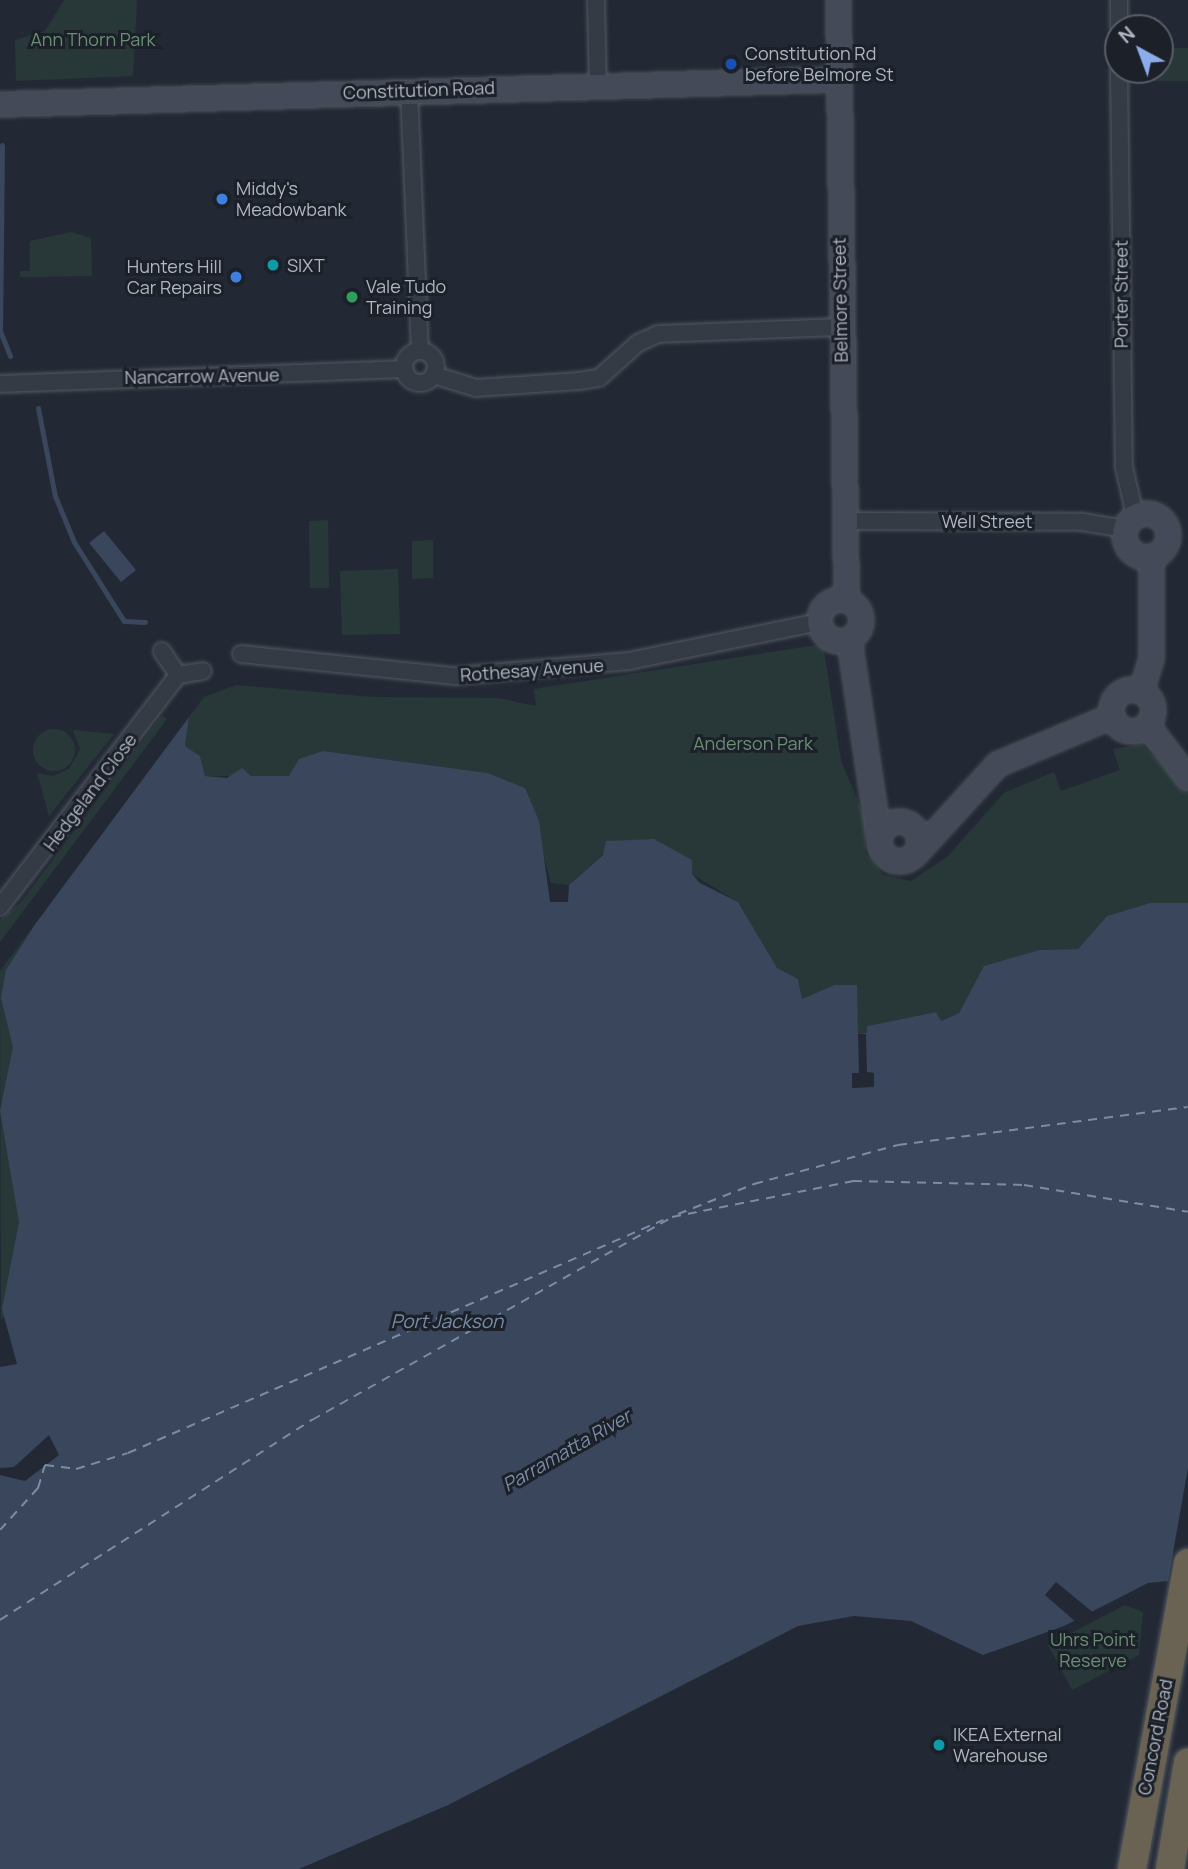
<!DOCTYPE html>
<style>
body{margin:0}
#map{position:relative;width:1188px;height:1869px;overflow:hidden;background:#222934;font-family:Manrope,sans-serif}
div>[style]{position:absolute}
.green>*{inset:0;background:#283839}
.round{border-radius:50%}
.water>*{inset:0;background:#39465c}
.pier>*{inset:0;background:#222934}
.stream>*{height:5px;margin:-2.5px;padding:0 2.5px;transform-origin:2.5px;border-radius:2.5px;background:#39465c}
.ferry>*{height:2px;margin-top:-1px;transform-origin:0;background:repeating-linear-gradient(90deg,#7b8ca7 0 9px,transparent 0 16px)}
.roads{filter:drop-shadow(0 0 2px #535962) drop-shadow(0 0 2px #535962)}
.street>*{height:16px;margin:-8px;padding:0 8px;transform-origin:8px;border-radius:8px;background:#353b45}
.street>.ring{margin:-8px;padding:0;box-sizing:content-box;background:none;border:16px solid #353b45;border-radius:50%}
.secondary>*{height:23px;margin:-11.5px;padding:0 11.5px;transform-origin:11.5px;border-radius:11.5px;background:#444a57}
.secondary>.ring{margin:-11.5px;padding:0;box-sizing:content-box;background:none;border:23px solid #444a57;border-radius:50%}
.highway>*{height:28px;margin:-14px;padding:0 14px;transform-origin:14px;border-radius:14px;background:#6a6253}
.dots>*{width:19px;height:19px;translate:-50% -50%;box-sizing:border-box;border:4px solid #1b2029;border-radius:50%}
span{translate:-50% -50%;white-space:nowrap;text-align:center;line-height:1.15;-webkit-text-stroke:6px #1b2029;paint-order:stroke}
.park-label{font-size:18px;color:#6a8f74}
.poi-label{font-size:18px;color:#b0b6c1}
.left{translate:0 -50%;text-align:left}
.right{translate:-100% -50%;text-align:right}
.street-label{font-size:18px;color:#b0b6c1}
.water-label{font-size:19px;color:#7b8ca7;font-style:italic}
.north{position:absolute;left:1104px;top:14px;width:70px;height:70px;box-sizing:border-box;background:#1b2029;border:2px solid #575c66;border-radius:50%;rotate:319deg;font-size:19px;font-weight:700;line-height:28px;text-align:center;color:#b0b6c1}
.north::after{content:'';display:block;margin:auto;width:24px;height:32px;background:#8cadea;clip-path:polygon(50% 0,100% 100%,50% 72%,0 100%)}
</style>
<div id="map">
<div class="green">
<i style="clip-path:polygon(64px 0,137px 0,133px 76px,16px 81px,15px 40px,45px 31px)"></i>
<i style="clip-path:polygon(1160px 48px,1188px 48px,1188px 81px,1142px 81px,1142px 70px,1160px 70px)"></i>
<i style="clip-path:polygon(71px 232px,91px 238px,92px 276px,20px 277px,20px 271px,30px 271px,30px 241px)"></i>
<i style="clip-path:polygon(328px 520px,329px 588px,310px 588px,309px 521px)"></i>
<i style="clip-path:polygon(433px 540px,433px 578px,412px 579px,412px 541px)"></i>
<i style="clip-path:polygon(398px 569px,400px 634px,342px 635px,340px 571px)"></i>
<i style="clip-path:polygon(823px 644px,841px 761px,866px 820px,865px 853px,883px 875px,911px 881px,948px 856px,1004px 793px,1054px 772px,1061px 791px,1120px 770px,1113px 749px,1142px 744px,1188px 793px,1188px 903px,1150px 903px,1107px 916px,1078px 949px,1039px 950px,985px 966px,959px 1013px,940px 1021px,935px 1012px,867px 1026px,867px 1034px,857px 1034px,834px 985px,802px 999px,798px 979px,777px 969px,738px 902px,692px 874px,603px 854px,569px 885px,551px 883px,525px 788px,488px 773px,323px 751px,290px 776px,205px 776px,200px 756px,185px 746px,189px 717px,204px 697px,236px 685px,373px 697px,498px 698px,536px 706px,534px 689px)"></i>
<i style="clip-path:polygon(162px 715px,167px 719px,0 942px,0 920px,21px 902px)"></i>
<i class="round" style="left:33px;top:729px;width:42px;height:42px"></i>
<i style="clip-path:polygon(73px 730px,114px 734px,49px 816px,37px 773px,53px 776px,69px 769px,80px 749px)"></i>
<i style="clip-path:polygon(36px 923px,20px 1301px,1px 1320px,0 971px)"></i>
<i style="clip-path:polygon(1125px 1605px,1143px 1612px,1139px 1655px,1072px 1690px,1048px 1645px)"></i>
</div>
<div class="water">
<i style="clip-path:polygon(104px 531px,136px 570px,121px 582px,89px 543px)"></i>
<i style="clip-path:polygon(189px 717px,185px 746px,200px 756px,205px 776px,227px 778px,242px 768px,251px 776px,289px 776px,299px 759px,323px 751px,488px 773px,525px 788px,539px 821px,550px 902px,568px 902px,569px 885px,603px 855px,606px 841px,654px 839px,692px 860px,692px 874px,700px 883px,738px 902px,777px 968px,798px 979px,802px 999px,834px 985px,857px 985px,858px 1034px,867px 1033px,867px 1026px,936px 1012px,941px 1021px,959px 1013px,984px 966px,1039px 950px,1078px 949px,1107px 916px,1150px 903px,1188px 903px,1188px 1579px,1148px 1583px,1064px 1626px,983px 1655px,911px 1621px,854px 1616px,798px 1626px,448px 1805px,299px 1869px,0 1869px,0 1367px,17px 1364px,2px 1309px,19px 1222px,0 1111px,13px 1047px,1px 998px,6px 970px,36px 923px)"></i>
</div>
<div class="pier">
<i style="clip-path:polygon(858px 1034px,866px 1034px,867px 1072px,874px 1073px,874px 1087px,852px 1088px,852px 1073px,859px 1073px)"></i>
<i style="clip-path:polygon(49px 1435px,59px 1455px,25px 1481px,0 1475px,0 1468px,14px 1467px)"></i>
<i style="clip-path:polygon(1188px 1468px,1188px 1582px,1168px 1581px)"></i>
<i style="clip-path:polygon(1056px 1582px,1095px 1614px,1077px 1623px,1045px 1595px)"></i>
</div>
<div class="stream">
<i style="left:2px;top:145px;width:186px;rotate:90.6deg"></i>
<i style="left:0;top:331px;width:27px;rotate:68deg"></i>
<i style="left:38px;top:408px;width:90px;rotate:79.1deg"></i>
<i style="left:55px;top:496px;width:50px;rotate:67.6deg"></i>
<i style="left:74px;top:542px;width:93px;rotate:57.7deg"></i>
<i style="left:124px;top:621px;width:21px;rotate:3deg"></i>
</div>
<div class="ferry">
<i style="left:678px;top:1214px;width:82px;rotate:-21.5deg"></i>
<i style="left:754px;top:1184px;width:149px;rotate:-15.2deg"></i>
<i style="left:898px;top:1145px;width:292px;rotate:-7.5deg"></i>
<i style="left:0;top:1530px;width:57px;rotate:-47.9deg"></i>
<i style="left:38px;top:1488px;width:24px;rotate:-73deg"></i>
<i style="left:45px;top:1465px;width:31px;rotate:7deg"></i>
<i style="left:76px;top:1469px;width:54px;rotate:-17.1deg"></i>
<i style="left:128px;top:1453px;width:584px;rotate:-23.53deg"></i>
<i style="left:0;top:1620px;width:371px;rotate:-32.7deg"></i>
<i style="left:312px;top:1420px;width:413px;rotate:-29.4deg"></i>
<i style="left:672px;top:1217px;width:185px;rotate:-11.2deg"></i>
<i style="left:853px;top:1181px;width:171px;rotate:1.3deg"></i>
<i style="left:1024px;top:1185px;width:166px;rotate:9.3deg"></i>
</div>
<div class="roads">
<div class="street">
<i style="left:596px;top:0;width:85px;rotate:88.7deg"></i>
<i style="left:1119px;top:0;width:28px;rotate:90deg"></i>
<i style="left:1119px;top:70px;width:397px;rotate:89.3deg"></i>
<i style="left:1124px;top:467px;width:50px;rotate:77.3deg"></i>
<i style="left:409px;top:90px;width:261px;rotate:87.6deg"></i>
<i class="ring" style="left:404px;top:351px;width:16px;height:16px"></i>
<i style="left:434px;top:375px;width:44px;rotate:17.2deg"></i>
<i style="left:476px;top:388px;width:103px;rotate:-3.9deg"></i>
<i style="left:579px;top:381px;width:20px;rotate:-9deg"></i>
<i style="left:599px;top:378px;width:52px;rotate:-41.9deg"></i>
<i style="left:638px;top:343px;width:22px;rotate:-24deg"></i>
<i style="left:658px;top:334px;width:181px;rotate:-2.2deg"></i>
<i style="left:0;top:384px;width:405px;rotate:-2.1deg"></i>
<i style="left:848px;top:521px;width:235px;rotate:0.2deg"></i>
<i style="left:1083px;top:522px;width:43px;rotate:9.5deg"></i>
<i style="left:241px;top:654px;width:215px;rotate:5.9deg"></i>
<i style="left:455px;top:676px;width:175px;rotate:-4.9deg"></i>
<i style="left:629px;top:661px;width:194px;rotate:-11.6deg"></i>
<i style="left:178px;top:675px;width:25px;rotate:-9deg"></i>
<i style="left:0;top:907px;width:292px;rotate:-52.5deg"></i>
<i style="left:178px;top:675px;width:29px;rotate:-124deg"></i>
</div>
<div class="secondary">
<i style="left:838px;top:0;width:599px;rotate:89.23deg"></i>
<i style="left:0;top:104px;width:838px;rotate:-1.71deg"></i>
<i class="ring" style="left:1124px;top:513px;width:21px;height:21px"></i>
<i class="ring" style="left:819px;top:599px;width:19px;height:19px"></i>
<i style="left:849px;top:640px;width:203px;rotate:81.5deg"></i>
<i class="ring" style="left:1111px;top:689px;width:19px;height:19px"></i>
<i style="left:1141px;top:691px;width:34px;rotate:-73deg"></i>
<i style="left:1151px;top:659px;width:102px;rotate:-90deg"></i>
<i style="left:1147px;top:725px;width:67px;rotate:52.3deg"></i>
<i class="ring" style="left:879px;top:821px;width:17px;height:17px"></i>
<i style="left:914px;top:855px;width:123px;rotate:-47.6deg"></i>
<i style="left:997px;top:764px;width:124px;rotate:-22.8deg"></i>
</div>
<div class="highway">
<i style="left:1132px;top:1869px;width:311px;rotate:-79.6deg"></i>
<i style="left:1170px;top:1869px;width:108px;rotate:-80.4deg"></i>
</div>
</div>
<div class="dots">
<i style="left:731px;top:64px;background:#1a4fb4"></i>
<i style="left:222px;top:199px;background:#3f7fe0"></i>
<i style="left:273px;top:265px;background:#0f9aa8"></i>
<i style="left:236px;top:277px;background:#3f7fe0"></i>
<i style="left:352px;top:297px;background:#2e9e5b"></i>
<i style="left:939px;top:1745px;background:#0f9aa8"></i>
</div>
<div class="park-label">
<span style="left:93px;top:39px">Ann Thorn Park</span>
<span style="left:753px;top:743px">Anderson Park</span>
<span style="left:1093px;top:1650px">Uhrs Point<br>Reserve</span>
</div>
<div class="poi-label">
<span class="left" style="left:745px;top:64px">Constitution Rd<br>before Belmore St</span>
<span class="left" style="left:236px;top:199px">Middy's<br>Meadowbank</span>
<span class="left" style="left:287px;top:265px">SIXT</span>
<span class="right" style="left:222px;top:277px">Hunters Hill<br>Car Repairs</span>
<span class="left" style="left:366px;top:297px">Vale Tudo<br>Training</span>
<span class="left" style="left:953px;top:1745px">IKEA External<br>Warehouse</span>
</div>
<div class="street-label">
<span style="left:419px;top:90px;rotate:-2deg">Constitution Road</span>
<span style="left:1121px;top:294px;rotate:-90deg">Porter Street</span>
<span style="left:840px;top:300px;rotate:-91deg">Belmore Street</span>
<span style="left:202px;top:376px;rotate:-1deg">Nancarrow Avenue</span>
<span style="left:987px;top:521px">Well Street</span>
<span style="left:532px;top:670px;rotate:-4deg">Rothesay Avenue</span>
<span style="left:90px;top:792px;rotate:-53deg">Hedgeland Close</span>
<span style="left:1155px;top:1737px;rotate:-79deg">Concord Road</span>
</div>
<div class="water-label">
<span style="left:447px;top:1322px">Port Jackson</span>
<span style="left:567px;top:1451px;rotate:-30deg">Parramatta River</span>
</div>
<div class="north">N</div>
</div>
